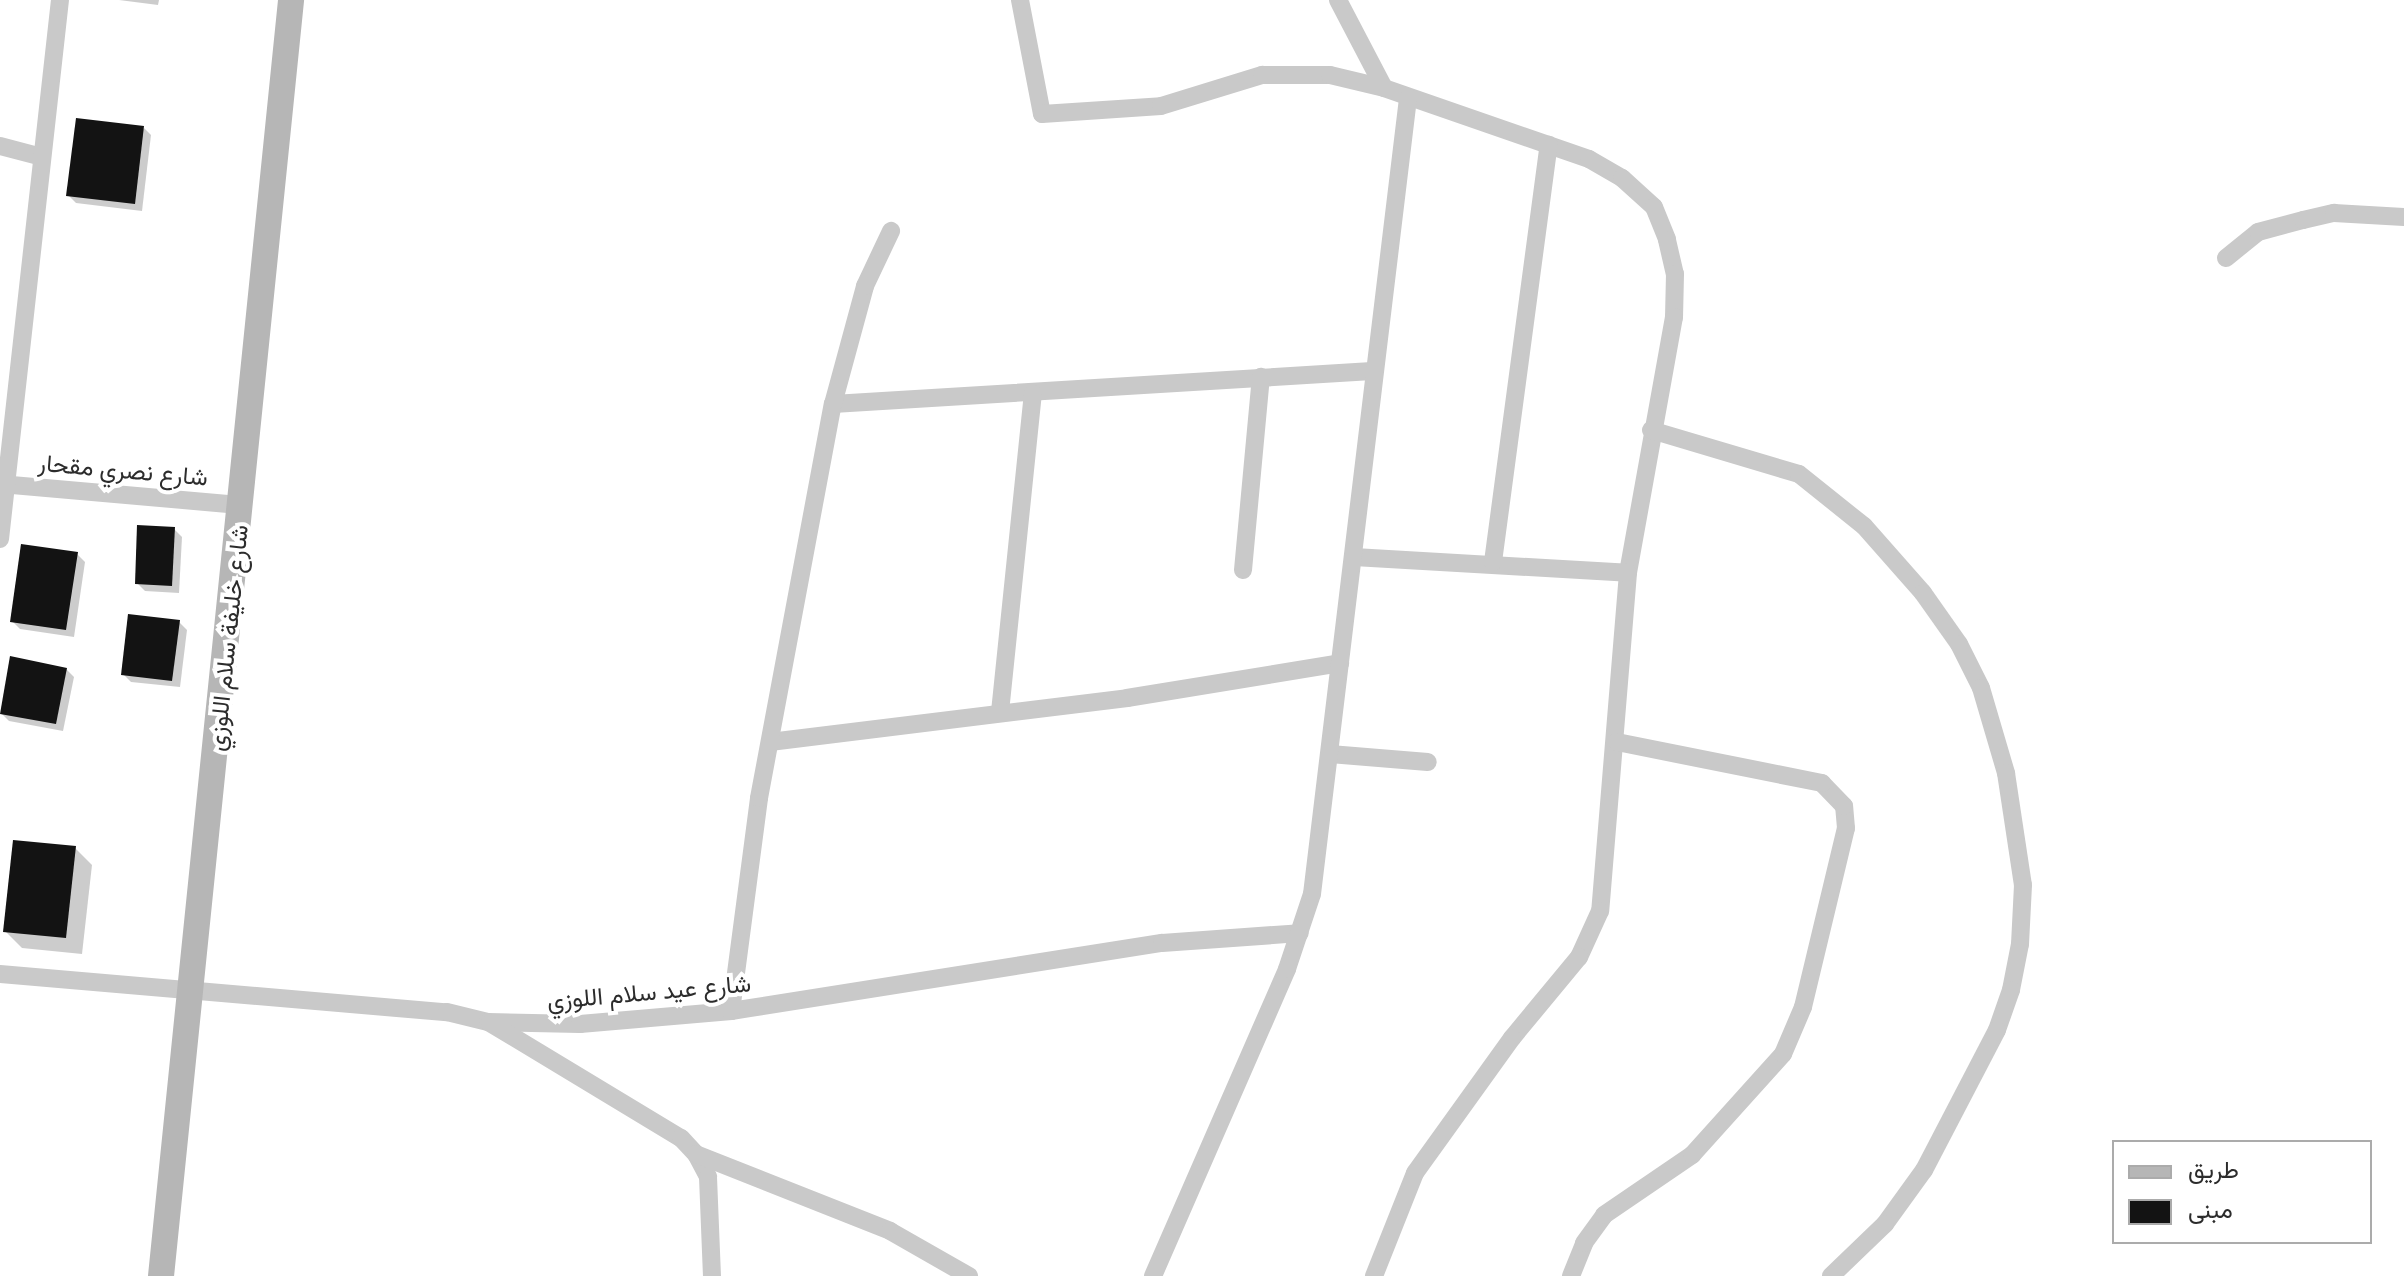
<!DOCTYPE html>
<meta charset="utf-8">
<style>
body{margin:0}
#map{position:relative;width:2404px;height:1276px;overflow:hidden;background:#fff;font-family:Montserrat,Vazirmatn,sans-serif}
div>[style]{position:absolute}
.shadow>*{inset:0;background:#0003}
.building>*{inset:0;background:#131313}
.street>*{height:18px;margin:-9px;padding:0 9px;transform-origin:9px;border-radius:9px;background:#c9c9c9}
.secondary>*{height:26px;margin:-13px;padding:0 13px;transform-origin:13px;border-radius:13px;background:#b6b6b6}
span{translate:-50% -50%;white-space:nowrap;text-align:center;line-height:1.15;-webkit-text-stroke:8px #fff;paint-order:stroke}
.street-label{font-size:24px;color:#2c2c2c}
.legend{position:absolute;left:2112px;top:1140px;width:260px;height:104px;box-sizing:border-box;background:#fff;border:2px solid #ababab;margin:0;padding:10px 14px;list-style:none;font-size:24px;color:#2c2c2c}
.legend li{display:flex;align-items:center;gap:16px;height:40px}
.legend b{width:40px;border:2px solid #ababab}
</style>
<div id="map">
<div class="shadow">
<i style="clip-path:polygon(119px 0,159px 0,158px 5px)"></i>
<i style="clip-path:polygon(144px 128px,151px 135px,142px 211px,76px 203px,68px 195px)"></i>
<i style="clip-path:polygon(174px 529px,182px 537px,179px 593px,145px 591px,137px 583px)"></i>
<i style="clip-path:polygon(77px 554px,85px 562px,74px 637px,20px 629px,12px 621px)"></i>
<i style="clip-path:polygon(179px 622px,187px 630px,180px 687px,131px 682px,123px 674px)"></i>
<i style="clip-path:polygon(66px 669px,74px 677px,63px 731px,9px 721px,1px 713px)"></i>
<i style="clip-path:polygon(75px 848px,92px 865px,82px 954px,22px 948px,5px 931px)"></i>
</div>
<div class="building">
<i style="clip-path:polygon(76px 118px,144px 126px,135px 204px,66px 196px)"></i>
<i style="clip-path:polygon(137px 525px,175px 527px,172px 586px,135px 584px)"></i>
<i style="clip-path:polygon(21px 544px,78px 552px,66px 630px,10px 622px)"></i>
<i style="clip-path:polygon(128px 614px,180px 620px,172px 681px,121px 675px)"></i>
<i style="clip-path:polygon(10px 656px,67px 668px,56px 724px,0 714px)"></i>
<i style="clip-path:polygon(13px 840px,76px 846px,66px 938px,3px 932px)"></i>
</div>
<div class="street">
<i style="left:1020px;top:0;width:116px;rotate:79.1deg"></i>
<i style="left:1042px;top:114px;width:119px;rotate:-3.8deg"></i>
<i style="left:1161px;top:106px;width:106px;rotate:-17.1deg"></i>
<i style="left:1262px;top:75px;width:68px"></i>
<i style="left:1330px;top:75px;width:56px;rotate:13.5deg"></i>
<i style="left:1384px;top:88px;width:217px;rotate:19.1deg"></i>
<i style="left:1589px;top:159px;width:38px;rotate:30deg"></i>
<i style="left:1622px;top:178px;width:43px;rotate:42.2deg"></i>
<i style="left:1654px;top:207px;width:35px;rotate:68deg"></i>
<i style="left:1667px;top:240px;width:35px;rotate:77deg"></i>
<i style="left:1675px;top:274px;width:43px;rotate:91.3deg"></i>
<i style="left:1674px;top:317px;width:260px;rotate:100.2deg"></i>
<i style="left:1628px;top:573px;width:339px;rotate:94.7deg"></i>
<i style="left:1600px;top:911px;width:51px;rotate:114.5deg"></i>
<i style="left:1579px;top:957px;width:105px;rotate:129.6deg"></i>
<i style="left:1512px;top:1038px;width:166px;rotate:125.7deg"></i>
<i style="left:1415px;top:1173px;width:111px;rotate:111.7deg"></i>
<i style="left:1338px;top:0;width:99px;rotate:62.4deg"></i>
<i style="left:0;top:146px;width:43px;rotate:14.7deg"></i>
<i style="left:2226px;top:258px;width:41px;rotate:-39.1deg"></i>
<i style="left:2258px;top:232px;width:47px;rotate:-14.9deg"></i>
<i style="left:2303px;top:220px;width:32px;rotate:-13deg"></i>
<i style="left:2334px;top:213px;width:70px;rotate:3.3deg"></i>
<i style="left:833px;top:404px;width:540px;rotate:-3.5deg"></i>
<i style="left:1651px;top:430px;width:154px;rotate:16.6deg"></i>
<i style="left:1799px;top:474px;width:83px;rotate:38.7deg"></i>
<i style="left:1864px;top:526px;width:89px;rotate:48.6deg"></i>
<i style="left:1923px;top:593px;width:62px;rotate:54.8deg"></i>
<i style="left:1959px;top:644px;width:49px;rotate:63.4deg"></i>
<i style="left:1981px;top:688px;width:89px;rotate:73.6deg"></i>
<i style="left:2006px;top:773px;width:113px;rotate:81.4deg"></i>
<i style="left:2023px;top:885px;width:59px;rotate:92.9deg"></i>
<i style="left:2020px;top:944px;width:47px;rotate:101.1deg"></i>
<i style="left:2011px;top:990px;width:42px;rotate:109.3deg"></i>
<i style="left:1997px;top:1030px;width:158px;rotate:117.5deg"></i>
<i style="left:1924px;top:1170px;width:67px;rotate:125.8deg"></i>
<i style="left:1885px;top:1224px;width:75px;rotate:136.1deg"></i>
<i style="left:0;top:484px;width:243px;rotate:5deg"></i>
<i style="left:0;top:539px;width:542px;rotate:-83.65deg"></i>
<i style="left:1354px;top:557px;width:274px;rotate:3.3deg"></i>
<i style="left:1493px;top:562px;width:421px;rotate:-82.4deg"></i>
<i style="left:1243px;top:570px;width:194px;rotate:-84.7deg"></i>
<i style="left:1000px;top:712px;width:320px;rotate:-84.1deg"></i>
<i style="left:770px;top:742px;width:360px;rotate:-7deg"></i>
<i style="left:1127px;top:698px;width:216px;rotate:-9.3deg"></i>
<i style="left:1330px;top:754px;width:98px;rotate:4.7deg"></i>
<i style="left:0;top:974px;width:449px;rotate:4.9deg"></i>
<i style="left:447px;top:1012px;width:42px;rotate:13.7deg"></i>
<i style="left:488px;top:1022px;width:92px;rotate:1.2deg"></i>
<i style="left:580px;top:1024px;width:152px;rotate:-4.9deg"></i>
<i style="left:731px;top:1011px;width:436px;rotate:-9deg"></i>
<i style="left:1162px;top:943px;width:138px;rotate:-4.1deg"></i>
<i style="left:731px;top:1011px;width:215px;rotate:-82.5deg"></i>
<i style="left:759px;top:798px;width:401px;rotate:-79.4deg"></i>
<i style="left:833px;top:404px;width:122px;rotate:-74.8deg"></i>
<i style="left:865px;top:286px;width:61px;rotate:-64.7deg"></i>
<i style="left:490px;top:1023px;width:223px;rotate:31.1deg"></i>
<i style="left:681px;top:1138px;width:22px;rotate:47deg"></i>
<i style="left:696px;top:1154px;width:26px;rotate:62deg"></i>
<i style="left:708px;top:1177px;width:99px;rotate:87.7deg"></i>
<i style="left:696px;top:1154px;width:209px;rotate:21.6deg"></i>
<i style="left:890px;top:1231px;width:91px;rotate:29.7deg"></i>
<i style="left:1153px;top:1276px;width:335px;rotate:-66.4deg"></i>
<i style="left:1287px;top:969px;width:79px;rotate:-71.6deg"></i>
<i style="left:1312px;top:894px;width:802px;rotate:-83.12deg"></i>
<i style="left:1571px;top:1276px;width:35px;rotate:-68deg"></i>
<i style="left:1584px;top:1243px;width:34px;rotate:-54deg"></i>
<i style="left:1604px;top:1215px;width:107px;rotate:-34.3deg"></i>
<i style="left:1692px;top:1155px;width:136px;rotate:-48deg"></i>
<i style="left:1783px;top:1054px;width:51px;rotate:-66.9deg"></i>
<i style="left:1803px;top:1007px;width:184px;rotate:-76.5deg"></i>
<i style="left:1846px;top:828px;width:22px;rotate:-95deg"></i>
<i style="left:1844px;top:806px;width:32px;rotate:-134deg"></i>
<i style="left:1822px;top:783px;width:209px;rotate:-168.7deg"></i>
</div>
<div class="secondary">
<i style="left:161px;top:1276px;width:1283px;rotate:-84.18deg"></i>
</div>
<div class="street-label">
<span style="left:123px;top:470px;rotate:5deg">شارع نصري مقحار</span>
<span style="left:228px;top:638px;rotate:-84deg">شارع خليفة سلام اللوزي</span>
<span style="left:649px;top:992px;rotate:-5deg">شارع عيد سلام اللوزي</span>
</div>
<ul class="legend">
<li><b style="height:10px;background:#b6b6b6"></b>طريق</li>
<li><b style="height:22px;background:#131313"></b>مبنى</li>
</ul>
</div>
